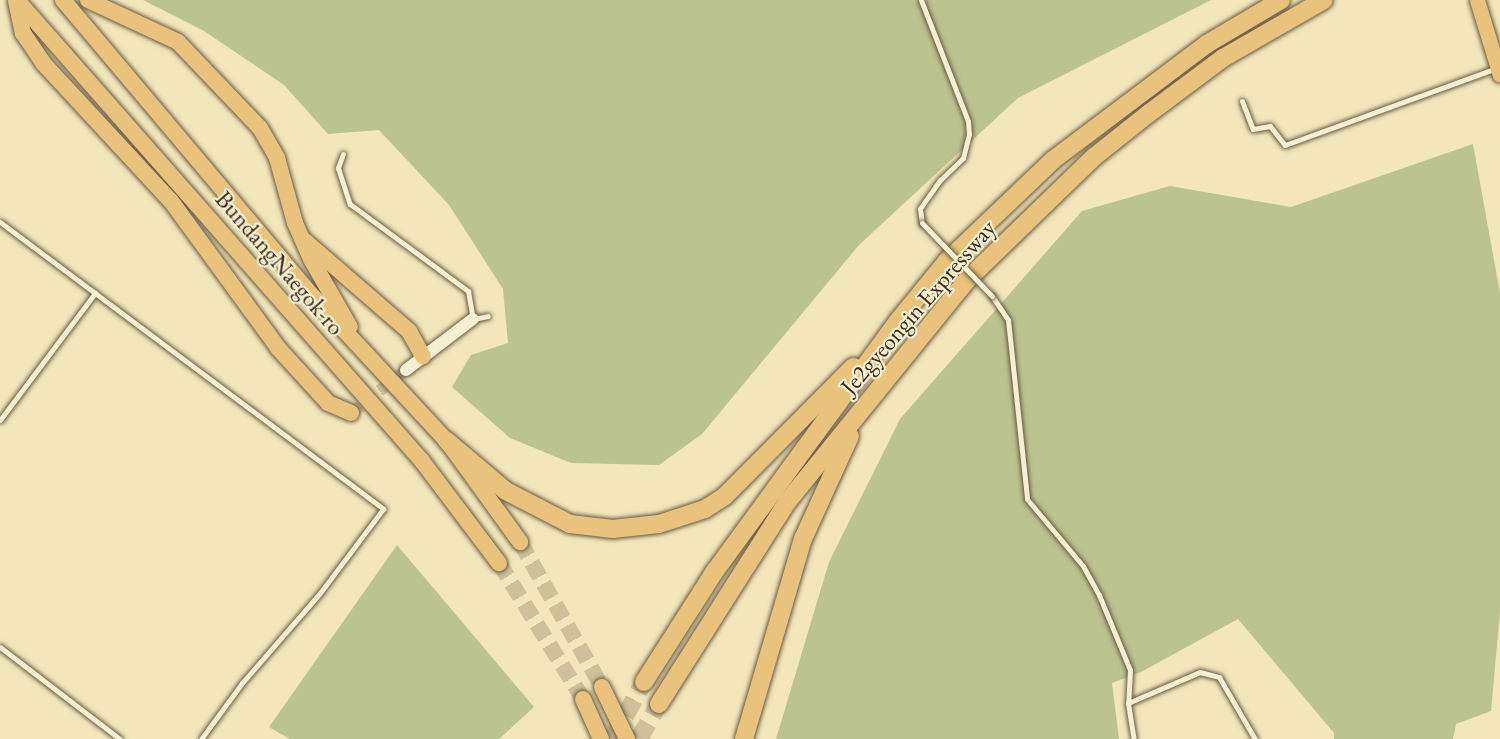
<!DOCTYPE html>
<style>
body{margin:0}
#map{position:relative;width:1500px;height:739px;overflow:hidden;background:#f2e6ba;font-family:"EB Garamond",serif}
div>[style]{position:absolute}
.green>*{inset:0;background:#bbc48f}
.tertiary-tunnel>*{height:12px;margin-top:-6px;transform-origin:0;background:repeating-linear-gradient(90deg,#cdc09a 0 12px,transparent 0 18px)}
.trunk-tunnel>*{height:16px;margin-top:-8px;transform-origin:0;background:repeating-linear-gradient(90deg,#cdc09a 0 16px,transparent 0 24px)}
.motorway-tunnel>*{height:18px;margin-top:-9px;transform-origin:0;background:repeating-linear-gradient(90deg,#cdc09a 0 18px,transparent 0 27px)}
.roads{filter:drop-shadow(0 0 2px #695942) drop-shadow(0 0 2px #695942)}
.service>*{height:5px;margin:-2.5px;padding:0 2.5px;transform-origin:2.5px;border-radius:2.5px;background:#f7efd2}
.tertiary>*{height:12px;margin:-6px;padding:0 6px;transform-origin:6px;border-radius:6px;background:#f7efd2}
.primary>*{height:15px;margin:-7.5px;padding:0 7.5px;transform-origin:7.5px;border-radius:7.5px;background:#e9c37d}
.trunk>*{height:16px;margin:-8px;padding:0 8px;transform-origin:8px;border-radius:8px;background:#e9c37d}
.motorway>*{height:18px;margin:-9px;padding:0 9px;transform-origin:9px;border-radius:9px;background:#e9c37d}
.bridges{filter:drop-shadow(0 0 2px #695942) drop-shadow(0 0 2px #695942)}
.service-bridge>*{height:5px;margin:-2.5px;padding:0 2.5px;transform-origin:2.5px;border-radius:2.5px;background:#f7efd2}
span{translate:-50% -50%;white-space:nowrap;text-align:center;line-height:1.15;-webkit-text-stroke:4.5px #f7efd2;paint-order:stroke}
.street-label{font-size:24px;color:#3b2a1a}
</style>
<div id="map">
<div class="green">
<i style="clip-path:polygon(143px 0,1211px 0,1018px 98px,859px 245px,702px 434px,659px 465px,571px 463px,510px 438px,452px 387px,471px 355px,508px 343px,503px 289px,449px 205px,379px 130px,328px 134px,284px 85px,204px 31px)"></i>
<i style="clip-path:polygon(1473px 144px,1500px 293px,1500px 612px,1491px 711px,1456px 724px,1453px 739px,1334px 739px,1334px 733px,1238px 619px,1141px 672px,1112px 683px,1119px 739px,776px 739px,829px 562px,900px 419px,1082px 211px,1170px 186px,1291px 207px)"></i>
<i style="clip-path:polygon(397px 545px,534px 707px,499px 739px,290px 739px,269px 727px)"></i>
</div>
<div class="tertiary-tunnel">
<i style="left:351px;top:413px;width:70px;rotate:-38deg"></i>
</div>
<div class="trunk-tunnel">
<i style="left:520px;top:542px;width:167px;rotate:60.5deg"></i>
<i style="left:499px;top:563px;width:160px;rotate:58.3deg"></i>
</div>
<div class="motorway-tunnel">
<i style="left:612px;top:739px;width:65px;rotate:-60.7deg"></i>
<i style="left:639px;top:739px;width:40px;rotate:-60.3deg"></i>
</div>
<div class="roads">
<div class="service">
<i style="left:921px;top:0;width:130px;rotate:68.8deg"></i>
<i style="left:968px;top:121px;width:13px;rotate:86deg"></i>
<i style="left:969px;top:134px;width:25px;rotate:104deg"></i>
<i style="left:963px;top:158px;width:32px;rotate:136deg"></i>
<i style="left:940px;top:180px;width:35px;rotate:125deg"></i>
<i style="left:920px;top:209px;width:14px;rotate:82deg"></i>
<i style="left:1242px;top:101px;width:30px;rotate:69deg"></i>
<i style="left:1253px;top:129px;width:17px;rotate:-10deg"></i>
<i style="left:1270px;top:126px;width:24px;rotate:52deg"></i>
<i style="left:1285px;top:145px;width:225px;rotate:-20deg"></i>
<i style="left:343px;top:154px;width:15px;rotate:110deg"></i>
<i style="left:338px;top:168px;width:38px;rotate:72deg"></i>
<i style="left:350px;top:204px;width:147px;rotate:36.4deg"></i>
<i style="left:468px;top:291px;width:28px;rotate:80deg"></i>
<i style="left:473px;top:319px;width:15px;rotate:-11deg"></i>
<i style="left:0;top:222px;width:479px;rotate:36.8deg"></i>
<i style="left:383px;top:509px;width:105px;rotate:126.9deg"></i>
<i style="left:320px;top:593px;width:119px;rotate:130.9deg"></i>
<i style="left:242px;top:683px;width:69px;rotate:126.2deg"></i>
<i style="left:992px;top:296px;width:29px;rotate:56deg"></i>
<i style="left:1008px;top:320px;width:180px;rotate:83.9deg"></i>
<i style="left:1027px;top:499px;width:87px;rotate:50.1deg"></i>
<i style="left:1083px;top:566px;width:33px;rotate:61deg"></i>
<i style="left:1099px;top:595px;width:81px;rotate:67.5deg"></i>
<i style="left:1130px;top:670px;width:33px;rotate:93deg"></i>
<i style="left:1128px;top:703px;width:36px;rotate:81deg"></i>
<i style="left:0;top:420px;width:159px;rotate:-53.2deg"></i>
<i style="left:0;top:647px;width:151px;rotate:37.5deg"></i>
<i style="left:1128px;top:703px;width:78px;rotate:-23.3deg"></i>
<i style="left:1200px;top:672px;width:20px;rotate:15deg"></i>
<i style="left:1219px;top:677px;width:72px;rotate:59.9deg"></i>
</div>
<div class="tertiary">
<i style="left:406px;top:370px;width:84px;rotate:-37.3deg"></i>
</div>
<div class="primary">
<i style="left:1477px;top:0;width:78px;rotate:73deg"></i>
</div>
<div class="trunk">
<i style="left:17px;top:0;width:614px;rotate:48.7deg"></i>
<i style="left:422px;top:461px;width:128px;rotate:53deg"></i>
<i style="left:63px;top:0;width:378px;rotate:49.9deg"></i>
<i style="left:306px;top:289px;width:207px;rotate:47.2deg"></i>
<i style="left:447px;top:441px;width:125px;rotate:54.1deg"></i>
<i style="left:88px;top:0;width:99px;rotate:25deg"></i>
<i style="left:178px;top:42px;width:119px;rotate:46.4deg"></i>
<i style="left:260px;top:128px;width:34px;rotate:60deg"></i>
<i style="left:277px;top:158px;width:67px;rotate:74.5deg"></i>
<i style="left:295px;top:223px;width:39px;rotate:66deg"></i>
<i style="left:311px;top:259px;width:78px;rotate:60.2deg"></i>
<i style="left:16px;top:1px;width:33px;rotate:78deg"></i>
<i style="left:23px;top:33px;width:36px;rotate:56deg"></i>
<i style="left:43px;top:63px;width:188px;rotate:47.2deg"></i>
<i style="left:171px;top:201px;width:182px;rotate:53.9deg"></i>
<i style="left:278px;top:348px;width:74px;rotate:47.7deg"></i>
<i style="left:328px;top:403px;width:25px;rotate:23deg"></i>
<i style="left:305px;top:241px;width:138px;rotate:40.9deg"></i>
<i style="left:409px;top:331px;width:29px;rotate:61deg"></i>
<i style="left:602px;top:687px;width:58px;rotate:64.3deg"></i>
<i style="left:583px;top:699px;width:44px;rotate:65.8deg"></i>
</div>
<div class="motorway">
<i style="left:447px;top:441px;width:77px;rotate:40.3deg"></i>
<i style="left:506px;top:491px;width:72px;rotate:27.3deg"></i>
<i style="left:570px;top:524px;width:43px;rotate:6.6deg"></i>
<i style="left:613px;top:529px;width:46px;rotate:-6.2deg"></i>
<i style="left:659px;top:524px;width:48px;rotate:-18.1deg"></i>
<i style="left:705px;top:509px;width:24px;rotate:-33deg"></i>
<i style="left:725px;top:496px;width:182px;rotate:-45.2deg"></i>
<i style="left:644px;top:682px;width:132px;rotate:-57.4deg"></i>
<i style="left:715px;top:571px;width:310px;rotate:-53.8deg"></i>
<i style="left:898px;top:321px;width:77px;rotate:-50.8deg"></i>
<i style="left:947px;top:261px;width:146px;rotate:-43.6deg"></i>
<i style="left:1053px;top:160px;width:193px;rotate:-37deg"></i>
<i style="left:1207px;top:44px;width:86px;rotate:-30.7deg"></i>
<i style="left:659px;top:704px;width:241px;rotate:-57.6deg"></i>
<i style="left:788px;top:501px;width:284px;rotate:-51deg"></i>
<i style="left:967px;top:280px;width:177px;rotate:-44.1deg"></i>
<i style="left:1094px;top:157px;width:69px;rotate:-38.5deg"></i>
<i style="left:1148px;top:114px;width:94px;rotate:-36.7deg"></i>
<i style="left:1223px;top:58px;width:116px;rotate:-29.9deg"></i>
<i style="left:744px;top:739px;width:209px;rotate:-73.6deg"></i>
<i style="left:803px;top:539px;width:113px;rotate:-65.5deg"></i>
</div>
</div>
<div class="bridges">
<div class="service-bridge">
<i style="left:922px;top:223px;width:101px;rotate:46.2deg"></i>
</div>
</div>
<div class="street-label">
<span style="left:280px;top:263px;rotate:49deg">BundangNaegok-ro</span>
<span style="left:918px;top:307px;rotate:-49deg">Je2gyeongin Expressway</span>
</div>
</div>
